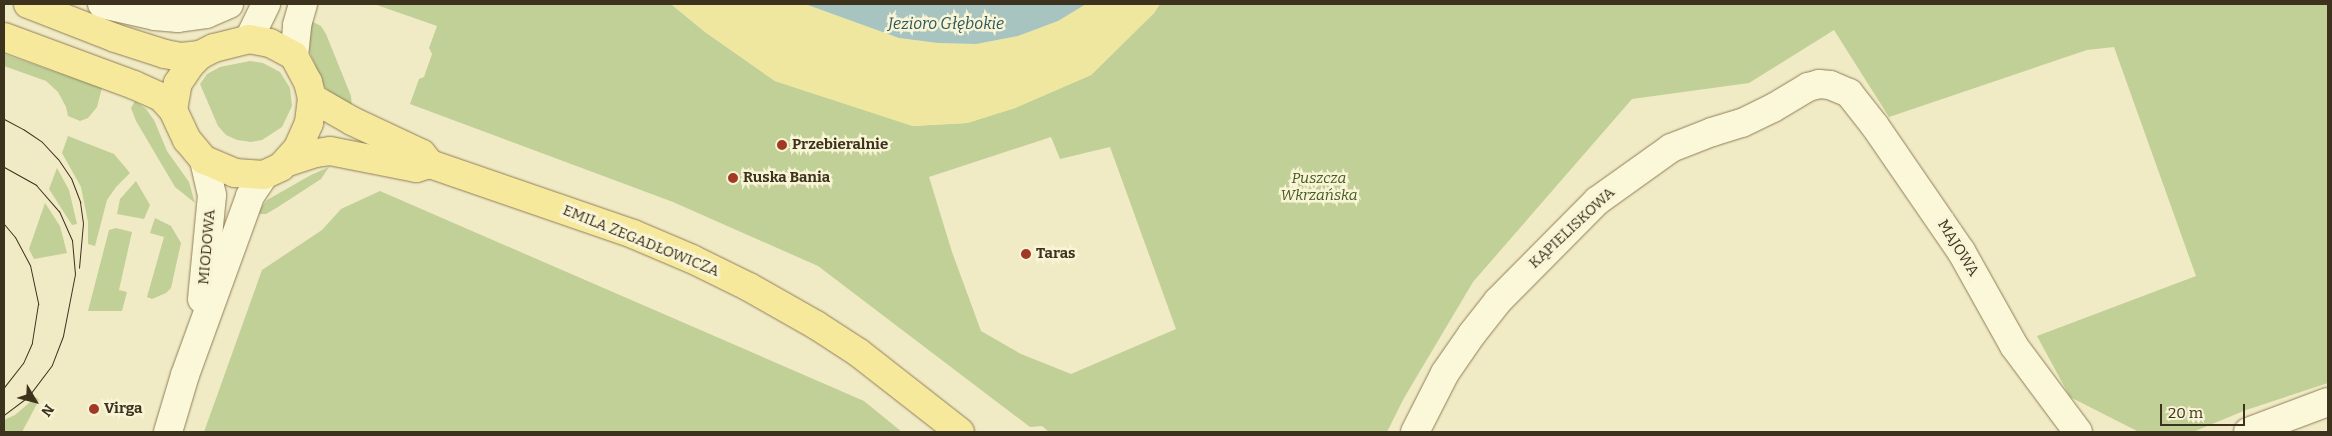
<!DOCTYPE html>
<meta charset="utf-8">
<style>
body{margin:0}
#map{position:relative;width:2332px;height:436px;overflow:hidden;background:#f1ebc5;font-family:Bitter,serif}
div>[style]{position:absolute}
.green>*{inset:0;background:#c0d097}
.sand>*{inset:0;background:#efe7a0}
.water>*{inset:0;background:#a7c4c0}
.roads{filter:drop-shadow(0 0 1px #8e7e59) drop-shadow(0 0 1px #8e7e59)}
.minor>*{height:28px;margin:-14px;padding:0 14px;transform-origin:14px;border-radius:14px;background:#fbf7d9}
.major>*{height:28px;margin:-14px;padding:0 14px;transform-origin:14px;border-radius:14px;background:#f6e99b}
.tram>*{height:1px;margin:-0.5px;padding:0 0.5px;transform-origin:0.5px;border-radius:0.5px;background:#3d321e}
.dots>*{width:14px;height:14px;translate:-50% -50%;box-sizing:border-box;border:2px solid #f8f4d5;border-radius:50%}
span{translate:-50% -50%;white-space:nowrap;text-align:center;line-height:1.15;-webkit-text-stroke:5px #f8f4d5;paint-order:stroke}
.poi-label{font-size:15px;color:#3d321e;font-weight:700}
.left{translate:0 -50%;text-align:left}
.park-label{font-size:15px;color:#435b23;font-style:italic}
.street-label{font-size:15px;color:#3d321e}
.water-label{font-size:16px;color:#2c585d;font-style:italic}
.frame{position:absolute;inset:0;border:5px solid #3d321e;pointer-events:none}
.north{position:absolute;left:10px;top:376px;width:50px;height:50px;-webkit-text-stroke:4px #f8f4d5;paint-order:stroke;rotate:127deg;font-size:14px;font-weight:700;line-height:20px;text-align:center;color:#3d321e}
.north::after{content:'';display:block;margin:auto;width:18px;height:22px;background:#3d321e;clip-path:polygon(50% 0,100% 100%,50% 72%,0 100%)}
.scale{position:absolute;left:2160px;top:404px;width:85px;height:22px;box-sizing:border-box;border:2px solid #3d321e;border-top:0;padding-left:6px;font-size:15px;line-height:18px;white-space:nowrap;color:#3d321e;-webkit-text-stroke:4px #f8f4d5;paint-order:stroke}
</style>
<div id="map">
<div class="green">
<i style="clip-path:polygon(evenodd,374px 4px,671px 4px,705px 32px,775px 81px,913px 126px,967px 123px,1015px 108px,1091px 75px,1154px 13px,1160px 4px,2328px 4px,2328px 383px,2246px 410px,2193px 432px,2139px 432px,2070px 397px,2037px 336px,2196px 276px,2114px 47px,2087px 50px,1889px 117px,1834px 30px,1749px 83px,1632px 99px,1473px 282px,1404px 398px,1387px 432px,1049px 432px,1042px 426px,1030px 427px,818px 266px,673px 202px,410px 104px,419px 79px,424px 77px,432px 54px,429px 48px,437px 26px,374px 4px,1051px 137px,1060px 159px,1110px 147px,1176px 329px,1071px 374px,1021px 354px,981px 331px,952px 252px,929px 177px,1051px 137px)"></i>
<i style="clip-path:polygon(311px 21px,321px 26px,326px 34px,351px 96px,352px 107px,333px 96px,323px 85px,309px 50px,308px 37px)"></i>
<i style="clip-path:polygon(4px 54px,102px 88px,97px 107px,88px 118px,80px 121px,68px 116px,66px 107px,58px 92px,46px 81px,4px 66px)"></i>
<i style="clip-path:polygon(250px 61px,263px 63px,280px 72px,290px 88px,292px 106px,282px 127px,262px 140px,251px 142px,237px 140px,226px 135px,218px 126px,200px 84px,207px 74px,220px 67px)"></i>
<i style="clip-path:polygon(135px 101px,146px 109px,154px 120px,167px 151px,189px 182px,195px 203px,175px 187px,136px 121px,131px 108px)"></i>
<i style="clip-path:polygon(68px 136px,114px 154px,130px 173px,116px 187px,107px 200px,95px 246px,88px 244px,88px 222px,81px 187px,62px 153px)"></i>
<i style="clip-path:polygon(329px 167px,321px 179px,278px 207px,266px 214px,256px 214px,267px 200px,311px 175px)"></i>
<i style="clip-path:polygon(57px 168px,69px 190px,77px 224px,72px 225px,49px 189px)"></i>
<i style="clip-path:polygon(136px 181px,150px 205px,144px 219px,117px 214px,120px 199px)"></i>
<i style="clip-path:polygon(380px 191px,864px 401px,902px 432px,204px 432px,262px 270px,322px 230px,341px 209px)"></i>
<i style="clip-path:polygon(45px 203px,60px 226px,67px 253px,34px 259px,29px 249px)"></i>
<i style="clip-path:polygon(155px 218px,171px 226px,181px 243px,171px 288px,166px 293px,152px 299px,147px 297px,164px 237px,150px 233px)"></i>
<i style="clip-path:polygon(116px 228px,132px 232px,119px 290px,127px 292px,122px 311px,88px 311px,109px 230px)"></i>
<i style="clip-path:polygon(36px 397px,39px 400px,22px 432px,4px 432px,4px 420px,15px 415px)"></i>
</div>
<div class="sand">
<i style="clip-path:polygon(671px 4px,805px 4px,899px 38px,938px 43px,976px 44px,1018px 36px,1058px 21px,1086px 4px,1160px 4px,1154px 13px,1091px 75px,1015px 108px,967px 123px,913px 126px,775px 81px,705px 32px)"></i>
</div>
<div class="water">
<i style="clip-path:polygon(805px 4px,1086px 4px,1058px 21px,1018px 36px,976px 44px,938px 43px,899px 38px)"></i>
</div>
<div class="roads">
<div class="minor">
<i style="left:102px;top:4px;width:54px;rotate:12.8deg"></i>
<i style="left:155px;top:16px;width:23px;rotate:5deg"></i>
<i style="left:178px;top:18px;width:28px;rotate:-8deg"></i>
<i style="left:206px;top:14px;width:25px;rotate:-23deg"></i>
<i style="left:249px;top:39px;width:39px;rotate:-64deg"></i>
<i style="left:294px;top:56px;width:31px;rotate:-84deg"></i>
<i style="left:297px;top:25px;width:22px;rotate:-74deg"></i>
<i style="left:202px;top:299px;width:104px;rotate:-84.5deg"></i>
<i style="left:212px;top:195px;width:36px;rotate:-103deg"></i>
<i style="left:168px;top:432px;width:59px;rotate:-73.4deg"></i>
<i style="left:185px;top:375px;width:190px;rotate:-70deg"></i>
<i style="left:250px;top:196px;width:25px;rotate:-56deg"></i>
<i style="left:1415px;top:432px;width:66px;rotate:-63deg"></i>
<i style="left:1445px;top:373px;width:47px;rotate:-55.3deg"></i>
<i style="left:1472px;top:334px;width:42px;rotate:-51.8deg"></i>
<i style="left:1498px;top:301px;width:141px;rotate:-45.3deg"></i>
<i style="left:1597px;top:201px;width:91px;rotate:-35.6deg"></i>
<i style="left:1671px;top:148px;width:44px;rotate:-21.3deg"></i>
<i style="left:1712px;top:132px;width:31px;rotate:-17deg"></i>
<i style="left:1742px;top:123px;width:34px;rotate:-26deg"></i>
<i style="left:1773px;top:108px;width:41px;rotate:-31deg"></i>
<i style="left:1808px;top:87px;width:11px;rotate:-15deg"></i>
<i style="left:1819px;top:84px;width:11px;rotate:5deg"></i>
<i style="left:1830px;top:85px;width:21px;rotate:23deg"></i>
<i style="left:1849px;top:93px;width:42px;rotate:51.8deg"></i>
<i style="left:1875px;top:126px;width:152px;rotate:55.5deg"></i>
<i style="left:1961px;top:251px;width:109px;rotate:60.8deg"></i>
<i style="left:2014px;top:346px;width:107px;rotate:53.3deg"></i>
<i style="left:2248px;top:432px;width:85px;rotate:-20.6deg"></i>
</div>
<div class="major">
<i style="left:28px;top:4px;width:93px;rotate:21.3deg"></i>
<i style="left:115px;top:38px;width:52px;rotate:17.7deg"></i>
<i style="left:165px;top:54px;width:16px;rotate:11deg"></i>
<i style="left:181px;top:57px;width:19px;rotate:-6deg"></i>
<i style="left:4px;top:37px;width:139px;rotate:20.3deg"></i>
<i style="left:134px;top:85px;width:30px;rotate:24deg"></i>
<i style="left:161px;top:97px;width:18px;rotate:47deg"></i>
<i style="left:249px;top:39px;width:21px;rotate:11deg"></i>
<i style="left:270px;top:43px;width:27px;rotate:28deg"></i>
<i style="left:294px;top:56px;width:30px;rotate:62deg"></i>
<i style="left:308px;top:82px;width:16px;rotate:76deg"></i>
<i style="left:312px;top:98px;width:25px;rotate:97deg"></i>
<i style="left:309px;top:123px;width:27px;rotate:114deg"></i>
<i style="left:298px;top:148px;width:25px;rotate:132deg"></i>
<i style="left:281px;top:167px;width:19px;rotate:155deg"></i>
<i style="left:264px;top:175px;width:29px;rotate:-176deg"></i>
<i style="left:235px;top:173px;width:34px;rotate:-157deg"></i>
<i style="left:204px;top:160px;width:26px;rotate:-130deg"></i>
<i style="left:187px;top:140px;width:33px;rotate:-115deg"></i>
<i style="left:173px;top:110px;width:27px;rotate:-80deg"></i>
<i style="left:178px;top:83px;width:22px;rotate:-56deg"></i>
<i style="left:190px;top:65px;width:14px;rotate:-45deg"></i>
<i style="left:200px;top:55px;width:16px;rotate:-27deg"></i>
<i style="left:214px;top:48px;width:36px;rotate:-14deg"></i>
<i style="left:312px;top:98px;width:46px;rotate:29.9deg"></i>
<i style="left:352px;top:121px;width:77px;rotate:25.2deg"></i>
<i style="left:422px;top:154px;width:13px;rotate:51deg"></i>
<i style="left:430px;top:164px;width:215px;rotate:19deg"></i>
<i style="left:633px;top:234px;width:64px;rotate:23deg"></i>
<i style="left:692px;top:259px;width:64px;rotate:26.2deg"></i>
<i style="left:749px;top:287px;width:77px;rotate:29.6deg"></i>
<i style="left:816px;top:325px;width:51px;rotate:33.1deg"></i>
<i style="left:859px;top:353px;width:128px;rotate:38deg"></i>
<i style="left:288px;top:162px;width:29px;rotate:-18deg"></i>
<i style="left:316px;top:153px;width:14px;rotate:-8deg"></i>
<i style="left:330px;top:151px;width:88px;rotate:11.2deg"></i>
<i style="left:416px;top:168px;width:15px;rotate:-16deg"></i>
</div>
</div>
<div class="tram">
<i style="left:4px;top:119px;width:21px;rotate:28deg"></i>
<i style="left:23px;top:129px;width:23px;rotate:34deg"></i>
<i style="left:42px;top:142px;width:23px;rotate:47deg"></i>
<i style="left:58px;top:159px;width:23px;rotate:56deg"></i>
<i style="left:71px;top:178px;width:26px;rotate:69deg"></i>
<i style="left:80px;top:202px;width:21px;rotate:82deg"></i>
<i style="left:83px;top:223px;width:45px;rotate:95.1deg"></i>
<i style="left:4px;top:167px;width:37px;rotate:29deg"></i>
<i style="left:36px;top:185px;width:35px;rotate:49deg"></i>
<i style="left:59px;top:211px;width:32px;rotate:66deg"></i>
<i style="left:72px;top:240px;width:34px;rotate:85deg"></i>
<i style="left:75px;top:274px;width:63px;rotate:101deg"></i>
<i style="left:63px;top:336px;width:31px;rotate:111deg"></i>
<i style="left:52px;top:365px;width:39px;rotate:127deg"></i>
<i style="left:29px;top:396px;width:31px;rotate:143deg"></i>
<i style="left:4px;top:224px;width:17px;rotate:50deg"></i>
<i style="left:15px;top:237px;width:32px;rotate:62deg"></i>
<i style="left:30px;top:265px;width:40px;rotate:78deg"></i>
<i style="left:38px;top:304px;width:39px;rotate:99deg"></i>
<i style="left:32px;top:343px;width:22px;rotate:114deg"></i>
<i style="left:23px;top:363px;width:31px;rotate:128deg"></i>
</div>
<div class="dots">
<i style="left:782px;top:145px;background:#a13925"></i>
<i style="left:733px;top:178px;background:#a13925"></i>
<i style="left:1026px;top:254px;background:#a13925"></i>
<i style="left:94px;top:409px;background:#a13925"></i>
</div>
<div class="poi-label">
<span class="left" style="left:792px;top:145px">Przebieralnie</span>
<span class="left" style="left:743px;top:178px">Ruska Bania</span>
<span class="left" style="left:1036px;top:254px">Taras</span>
<span class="left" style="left:104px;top:409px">Virga</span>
</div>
<div class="park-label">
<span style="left:1319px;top:187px">Puszcza<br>Wkrzańska</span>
</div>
<div class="street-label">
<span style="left:1572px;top:228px;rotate:-43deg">KĄPIELISKOWA</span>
<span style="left:641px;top:241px;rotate:22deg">EMILA ZEGADŁOWICZA</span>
<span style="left:207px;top:247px;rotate:-85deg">MIODOWA</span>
<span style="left:1958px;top:248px;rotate:58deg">MAJOWA</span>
</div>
<div class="water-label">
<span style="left:946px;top:24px">Jezioro Głębokie</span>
</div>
<div class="frame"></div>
<div class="north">N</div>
<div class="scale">20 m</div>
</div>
